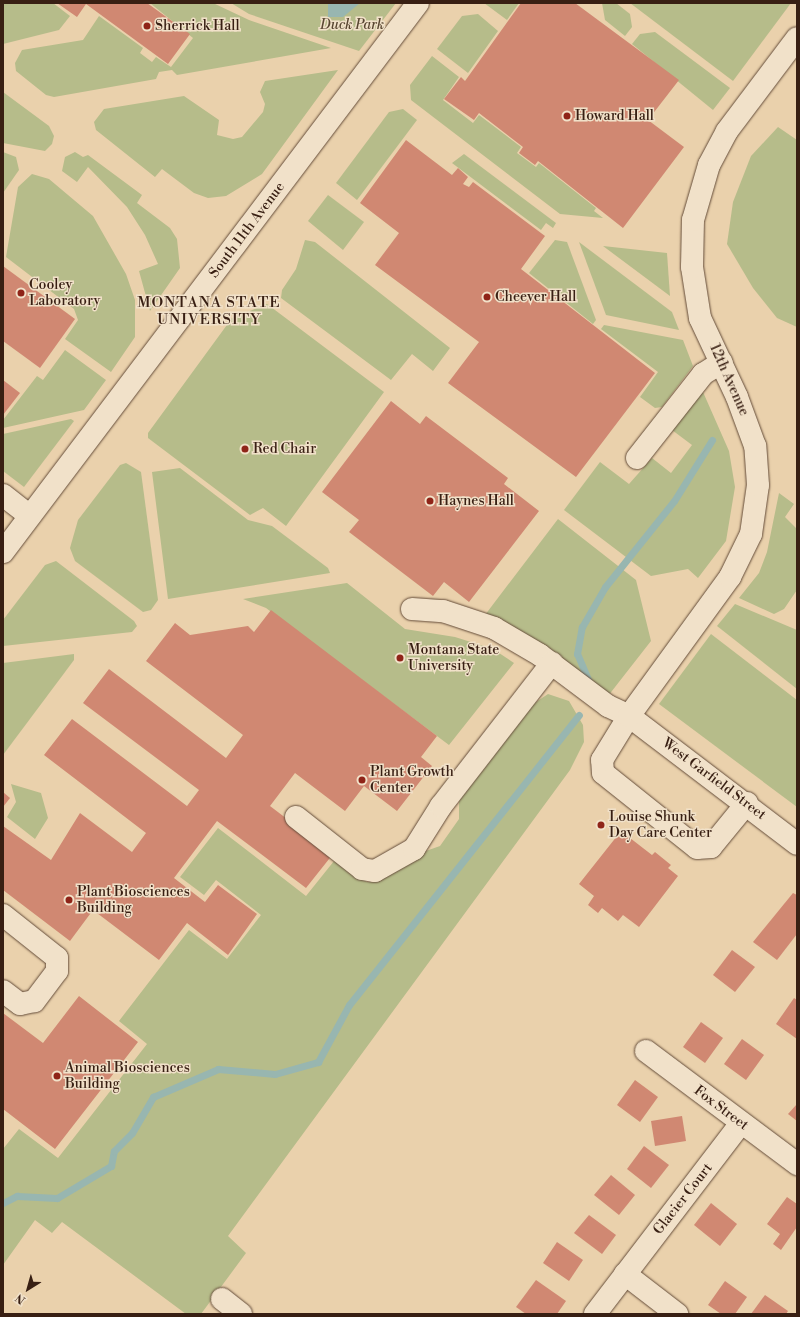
<!DOCTYPE html>
<style>
body{margin:0}
#map{position:relative;width:800px;height:1317px;overflow:hidden;background:#ead1ac;font-family:"Libre Bodoni",serif}
div>[style]{position:absolute}
.green>*{inset:0;background:#b6bc8a}
.water>*{inset:0;background:#98b6b0}
.stream>*{height:7px;margin:-3.5px;padding:0 3.5px;transform-origin:3.5px;border-radius:3.5px;background:#98b6b0}
.building>*{inset:0;background:#d08872}
.roads{filter:drop-shadow(0 0 1px #644c39) drop-shadow(0 0 1px #644c39)}
.minor>*{height:22px;margin:-11px;padding:0 11px;transform-origin:11px;border-radius:11px;background:#f1e1c9}
.dots>*{width:11px;height:11px;translate:-50% -50%;box-sizing:border-box;border:2px solid #f1e1c9;border-radius:50%}
span{translate:-50% -50%;white-space:nowrap;text-align:center;line-height:1.15;-webkit-text-stroke:3px #f1e1c9;paint-order:stroke}
.park-label{font-size:14px;color:#584631;font-style:italic}
.poi-label{font-size:14px;color:#381f13}
.left{translate:0 -50%;text-align:left}
.street-label{font-size:14px;color:#381f13}
.neighbourhood-label{font-size:15px;color:#381f13;letter-spacing:1px}
.frame{position:absolute;inset:0;border:4px solid #381f13;pointer-events:none}
.north{position:absolute;left:8px;top:1269px;width:40px;height:40px;-webkit-text-stroke:3px #f1e1c9;paint-order:stroke;rotate:217deg;font-size:11px;font-weight:700;line-height:16px;text-align:center;color:#381f13}
.north::after{content:'';display:block;margin:auto;width:14px;height:18px;background:#381f13;clip-path:polygon(50% 0,100% 100%,50% 72%,0 100%)}
</style>
<div id="map">
<div class="green">
<i style="clip-path:polygon(3px 3px,53px 3px,70px 16px,59px 30px,3px 44px)"></i>
<i style="clip-path:polygon(150px 3px,213px 3px,249px 20px,331px 48px,177px 75px,172px 70px,159px 72px,156px 79px,54px 97px,46px 95px,16px 71px,15px 63px,22px 50px,83px 40px,99px 16px,143px 48px,140px 53px,152px 62px,156px 57px,171px 67px,193px 38px)"></i>
<i style="clip-path:polygon(231px 3px,396px 3px,359px 51px,249px 14px)"></i>
<i style="clip-path:polygon(484px 3px,519px 3px,507px 20px)"></i>
<i style="clip-path:polygon(602px 3px,616px 3px,630px 14px,632px 27px,625px 36px,605px 20px)"></i>
<i style="clip-path:polygon(630px 3px,791px 3px,733px 81px)"></i>
<i style="clip-path:polygon(478px 14px,498px 31px,468px 73px,437px 49px,462px 16px)"></i>
<i style="clip-path:polygon(655px 32px,730px 88px,713px 110px,632px 44px,640px 34px)"></i>
<i style="clip-path:polygon(432px 56px,459px 77px,443px 100px,473px 123px,479px 115px,521px 147px,517px 153px,536px 167px,539px 163px,596px 208px,594px 211px,603px 218px,560px 214px,411px 100px,410px 85px)"></i>
<i style="clip-path:polygon(338px 70px,262px 174px,226px 196px,208px 198px,194px 193px,162px 169px,155px 177px,96px 130px,94px 122px,104px 109px,184px 96px,219px 120px,217px 135px,233px 139px,242px 137px,263px 112px,265px 104px,260px 92px,265px 81px)"></i>
<i style="clip-path:polygon(3px 92px,49px 126px,54px 136px,52px 144px,45px 151px,3px 143px)"></i>
<i style="clip-path:polygon(403px 109px,417px 120px,357px 200px,336px 183px,389px 112px)"></i>
<i style="clip-path:polygon(778px 127px,797px 140px,797px 327px,777px 318px,753px 288px,727px 244px,733px 202px,751px 156px)"></i>
<i style="clip-path:polygon(3px 152px,16px 157px,19px 170px,3px 193px)"></i>
<i style="clip-path:polygon(75px 152px,83px 157px,88px 155px,142px 195px,137px 203px,170px 228px,177px 239px,180px 268px,150px 311px,139px 271px,158px 264px,145px 235px,127px 207px,88px 167px,77px 182px,62px 171px,65px 157px)"></i>
<i style="clip-path:polygon(464px 154px,556px 223px,553px 228px,546px 223px,541px 230px,452px 163px)"></i>
<i style="clip-path:polygon(32px 174px,49px 179px,93px 216px,126px 274px,135px 300px,135px 337px,111px 372px,65px 339px,78px 320px,74px 309px,6px 257px,18px 187px)"></i>
<i style="clip-path:polygon(328px 195px,364px 222px,343px 250px,308px 221px)"></i>
<i style="clip-path:polygon(305px 240px,315px 242px,450px 348px,433px 371px,412px 354px,391px 380px,281px 298px,282px 290px,296px 269px)"></i>
<i style="clip-path:polygon(555px 240px,567px 242px,596px 320px,593px 324px,529px 273px)"></i>
<i style="clip-path:polygon(579px 242px,672px 312px,679px 330px,606px 315px)"></i>
<i style="clip-path:polygon(603px 246px,667px 253px,670px 296px)"></i>
<i style="clip-path:polygon(267px 304px,384px 392px,286px 526px,263px 508px,250px 515px,148px 438px,148px 433px,232px 318px)"></i>
<i style="clip-path:polygon(604px 325px,683px 340px,693px 366px,662px 407px,655px 408px,640px 397px,658px 372px,601px 329px)"></i>
<i style="clip-path:polygon(65px 350px,106px 380px,84px 410px,3px 428px,3px 420px,37px 376px,43px 380px)"></i>
<i style="clip-path:polygon(703px 392px,729px 451px,735px 487px,726px 541px,698px 578px,688px 569px,651px 576px,564px 510px,600px 462px,629px 484px,652px 458px,671px 473px,692px 445px,672px 430px)"></i>
<i style="clip-path:polygon(71px 419px,74px 421px,24px 487px,3px 471px,3px 434px)"></i>
<i style="clip-path:polygon(126px 463px,141px 472px,158px 600px,151px 610px,143px 612px,75px 561px,70px 548px,78px 520px,120px 465px)"></i>
<i style="clip-path:polygon(180px 468px,248px 520px,272px 526px,328px 568px,330px 573px,168px 599px,152px 472px)"></i>
<i style="clip-path:polygon(779px 493px,794px 504px,785px 517px,797px 529px,797px 590px,784px 609px,774px 614px,739px 598px,759px 573px,767px 552px)"></i>
<i style="clip-path:polygon(558px 519px,636px 580px,651px 641px,608px 696px,506px 622px,485px 615px)"></i>
<i style="clip-path:polygon(56px 561px,134px 621px,137px 626px,132px 632px,3px 646px,3px 620px,45px 565px)"></i>
<i style="clip-path:polygon(347px 583px,405px 629px,455px 637px,493px 649px,514px 663px,449px 745px,266px 608px,243px 599px)"></i>
<i style="clip-path:polygon(735px 604px,797px 630px,797px 689px,717px 626px)"></i>
<i style="clip-path:polygon(711px 634px,797px 700px,797px 807px,659px 704px)"></i>
<i style="clip-path:polygon(74px 654px,74px 660px,3px 755px,3px 663px)"></i>
<i style="clip-path:polygon(548px 694px,569px 701px,583px 725px,584px 742px,570px 770px,228px 1236px,246px 1253px,201px 1314px,186px 1314px,62px 1222px,52px 1233px,35px 1220px,3px 1265px,3px 1149px,19px 1129px,58px 1158px,147px 1044px,119px 1021px,189px 930px,227px 959px,261px 915px,216px 880px,204px 895px,180px 877px,218px 828px,306px 896px,334px 861px,367px 882px,379px 880px,423px 852px,440px 846px,459px 819px,459px 801px,533px 704px)"></i>
<i style="clip-path:polygon(11px 784px,41px 793px,48px 818px,35px 839px,7px 817px,16px 802px)"></i>
</div>
<div class="water">
<i style="clip-path:polygon(328px 3px,360px 3px,343px 17px,328px 17px)"></i>
</div>
<div class="stream">
<i style="left:590px;top:684px;width:33px;rotate:-113deg"></i>
<i style="left:577px;top:654px;width:27px;rotate:-80deg"></i>
<i style="left:582px;top:627px;width:46px;rotate:-60.1deg"></i>
<i style="left:605px;top:587px;width:110px;rotate:-51.3deg"></i>
<i style="left:674px;top:501px;width:72px;rotate:-58.1deg"></i>
<i style="left:3px;top:1203px;width:16px;rotate:-27deg"></i>
<i style="left:17px;top:1196px;width:40px;rotate:2.9deg"></i>
<i style="left:57px;top:1198px;width:63px;rotate:-30.7deg"></i>
<i style="left:111px;top:1166px;width:15px;rotate:-79deg"></i>
<i style="left:114px;top:1151px;width:25px;rotate:-45deg"></i>
<i style="left:132px;top:1133px;width:42px;rotate:-59.7deg"></i>
<i style="left:153px;top:1097px;width:71px;rotate:-23.3deg"></i>
<i style="left:218px;top:1069px;width:57px;rotate:5deg"></i>
<i style="left:275px;top:1074px;width:45px;rotate:-15.6deg"></i>
<i style="left:318px;top:1062px;width:65px;rotate:-61.5deg"></i>
<i style="left:349px;top:1005px;width:370px;rotate:-51.6deg"></i>
</div>
<div class="building">
<i style="clip-path:polygon(57px 3px,147px 3px,190px 34px,168px 64px,86px 4px,77px 17px)"></i>
<i style="clip-path:polygon(521px 3px,575px 3px,679px 80px,648px 120px,684px 147px,623px 228px,538px 161px,535px 165px,519px 153px,523px 147px,479px 113px,474px 120px,444px 99px,461px 77px,465px 81px)"></i>
<i style="clip-path:polygon(406px 140px,452px 175px,458px 168px,468px 177px,463px 184px,469px 187px,473px 182px,545px 236px,521px 269px,655px 373px,576px 477px,448px 383px,479px 342px,375px 265px,399px 233px,360px 203px)"></i>
<i style="clip-path:polygon(3px 266px,75px 319px,40px 368px,3px 341px)"></i>
<i style="clip-path:polygon(3px 380px,20px 393px,3px 415px)"></i>
<i style="clip-path:polygon(391px 401px,420px 424px,426px 416px,508px 478px,504px 484px,539px 511px,469px 602px,444px 582px,433px 596px,349px 532px,359px 520px,322px 492px)"></i>
<i style="clip-path:polygon(271px 610px,437px 736px,421px 757px,432px 766px,397px 811px,364px 786px,345px 811px,295px 773px,270px 806px,333px 854px,306px 888px,217px 821px,174px 878px,205px 902px,218px 885px,257px 914px,228px 955px,187px 923px,159px 960px,93px 910px,70px 941px,3px 890px,3px 826px,51px 860px,80px 813px,132px 852px,146px 833px,44px 755px,72px 719px,187px 806px,199px 790px,83px 703px,109px 669px,226px 758px,243px 735px,146px 661px,175px 623px,190px 635px,248px 626px,254px 632px)"></i>
<i style="clip-path:polygon(3px 792px,10px 798px,3px 807px)"></i>
<i style="clip-path:polygon(621px 831px,652px 855px,655px 852px,671px 865px,668px 868px,678px 876px,639px 927px,623px 915px,618px 921px,602px 908px,598px 913px,588px 905px,594px 896px,579px 884px)"></i>
<i style="clip-path:polygon(793px 893px,797px 895px,797px 934px,777px 960px,753px 942px)"></i>
<i style="clip-path:polygon(732px 950px,755px 967px,735px 992px,713px 975px)"></i>
<i style="clip-path:polygon(79px 996px,138px 1042px,55px 1149px,3px 1109px,3px 1013px,43px 1043px)"></i>
<i style="clip-path:polygon(794px 998px,797px 1000px,797px 1039px,776px 1024px)"></i>
<i style="clip-path:polygon(701px 1022px,723px 1038px,705px 1063px,683px 1047px)"></i>
<i style="clip-path:polygon(742px 1039px,764px 1055px,746px 1080px,724px 1064px)"></i>
<i style="clip-path:polygon(635px 1080px,658px 1097px,640px 1122px,617px 1105px)"></i>
<i style="clip-path:polygon(797px 1104px,797px 1121px,788px 1114px)"></i>
<i style="clip-path:polygon(682px 1116px,686px 1141px,655px 1146px,651px 1121px)"></i>
<i style="clip-path:polygon(644px 1146px,669px 1165px,651px 1188px,627px 1169px)"></i>
<i style="clip-path:polygon(611px 1175px,635px 1195px,619px 1215px,594px 1195px)"></i>
<i style="clip-path:polygon(787px 1197px,797px 1204px,797px 1227px,781px 1250px,773px 1244px,780px 1234px,767px 1224px)"></i>
<i style="clip-path:polygon(711px 1203px,737px 1224px,720px 1246px,694px 1225px)"></i>
<i style="clip-path:polygon(589px 1215px,616px 1235px,602px 1254px,574px 1233px)"></i>
<i style="clip-path:polygon(557px 1242px,583px 1260px,569px 1281px,543px 1263px)"></i>
<i style="clip-path:polygon(536px 1280px,566px 1301px,557px 1314px,526px 1314px,516px 1307px)"></i>
<i style="clip-path:polygon(725px 1281px,747px 1297px,735px 1314px,721px 1314px,708px 1305px)"></i>
<i style="clip-path:polygon(765px 1295px,788px 1311px,786px 1314px,751px 1314px)"></i>
</div>
<div class="roads">
<div class="minor">
<i style="left:637px;top:458px;width:107px;rotate:-51.8deg"></i>
<i style="left:703px;top:374px;width:22px;rotate:-32deg"></i>
<i style="left:3px;top:495px;width:34px;rotate:38deg"></i>
<i style="left:3px;top:552px;width:688px;rotate:-52.91deg"></i>
<i style="left:412px;top:609px;width:31px;rotate:4deg"></i>
<i style="left:443px;top:611px;width:54px;rotate:18.4deg"></i>
<i style="left:494px;top:628px;width:53px;rotate:30.4deg"></i>
<i style="left:540px;top:655px;width:85px;rotate:36.9deg"></i>
<i style="left:608px;top:706px;width:23px;rotate:25deg"></i>
<i style="left:629px;top:716px;width:211px;rotate:37.3deg"></i>
<i style="left:747px;top:803px;width:57px;rotate:129.3deg"></i>
<i style="left:711px;top:847px;width:14px;rotate:176deg"></i>
<i style="left:697px;top:848px;width:120px;rotate:-141.4deg"></i>
<i style="left:603px;top:773px;width:13px;rotate:-94deg"></i>
<i style="left:602px;top:760px;width:52px;rotate:-58.5deg"></i>
<i style="left:629px;top:716px;width:172px;rotate:-54deg"></i>
<i style="left:730px;top:577px;width:48px;rotate:-64deg"></i>
<i style="left:751px;top:534px;width:49px;rotate:-81.9deg"></i>
<i style="left:758px;top:485px;width:39px;rotate:-94deg"></i>
<i style="left:755px;top:446px;width:52px;rotate:-110.2deg"></i>
<i style="left:737px;top:397px;width:87px;rotate:-115.1deg"></i>
<i style="left:700px;top:318px;width:52px;rotate:-98.9deg"></i>
<i style="left:692px;top:267px;width:47px;rotate:-88.8deg"></i>
<i style="left:693px;top:220px;width:57px;rotate:-73.8deg"></i>
<i style="left:709px;top:165px;width:38px;rotate:-62deg"></i>
<i style="left:727px;top:131px;width:116px;rotate:-53deg"></i>
<i style="left:296px;top:817px;width:84px;rotate:38.2deg"></i>
<i style="left:362px;top:869px;width:13px;rotate:9deg"></i>
<i style="left:375px;top:871px;width:45px;rotate:-29.4deg"></i>
<i style="left:414px;top:849px;width:51px;rotate:-57.9deg"></i>
<i style="left:441px;top:806px;width:181px;rotate:-52.2deg"></i>
<i style="left:3px;top:915px;width:69px;rotate:38.5deg"></i>
<i style="left:57px;top:958px;width:13px;rotate:90deg"></i>
<i style="left:57px;top:971px;width:38px;rotate:127deg"></i>
<i style="left:34px;top:1001px;width:14px;rotate:168deg"></i>
<i style="left:20px;top:1004px;width:21px;rotate:-143deg"></i>
<i style="left:646px;top:1051px;width:189px;rotate:36.8deg"></i>
<i style="left:625px;top:1274px;width:66px;rotate:37.6deg"></i>
<i style="left:222px;top:1299px;width:24px;rotate:38deg"></i>
<i style="left:595px;top:1314px;width:240px;rotate:-52.6deg"></i>
</div>
</div>
<div class="dots">
<i style="left:147px;top:26px;background:#8f2418"></i>
<i style="left:567px;top:116px;background:#8f2418"></i>
<i style="left:21px;top:293px;background:#8f2418"></i>
<i style="left:487px;top:297px;background:#8f2418"></i>
<i style="left:245px;top:449px;background:#8f2418"></i>
<i style="left:430px;top:501px;background:#8f2418"></i>
<i style="left:400px;top:658px;background:#8f2418"></i>
<i style="left:362px;top:780px;background:#8f2418"></i>
<i style="left:601px;top:825px;background:#8f2418"></i>
<i style="left:69px;top:900px;background:#8f2418"></i>
<i style="left:57px;top:1076px;background:#8f2418"></i>
</div>
<div class="park-label">
<span style="left:352px;top:25px">Duck Park</span>
</div>
<div class="poi-label">
<span class="left" style="left:155px;top:26px">Sherrick Hall</span>
<span class="left" style="left:575px;top:116px">Howard Hall</span>
<span class="left" style="left:29px;top:293px">Cooley<br>Laboratory</span>
<span class="left" style="left:495px;top:297px">Cheever Hall</span>
<span class="left" style="left:253px;top:449px">Red Chair</span>
<span class="left" style="left:438px;top:501px">Haynes Hall</span>
<span class="left" style="left:408px;top:658px">Montana State<br>University</span>
<span class="left" style="left:370px;top:780px">Plant Growth<br>Center</span>
<span class="left" style="left:609px;top:825px">Louise Shunk<br>Day Care Center</span>
<span class="left" style="left:77px;top:900px">Plant Biosciences<br>Building</span>
<span class="left" style="left:65px;top:1076px">Animal Biosciences<br>Building</span>
</div>
<div class="street-label">
<span style="left:247px;top:230px;rotate:-53deg">South 11th Avenue</span>
<span style="left:729px;top:380px;rotate:66deg">12th Avenue</span>
<span style="left:714px;top:779px;rotate:37deg">West Garfield Street</span>
<span style="left:721px;top:1108px;rotate:37deg">Fox Street</span>
<span style="left:683px;top:1199px;rotate:-52deg">Glacier Court</span>
</div>
<div class="neighbourhood-label">
<span style="left:209px;top:311px">MONTANA STATE<br>UNIVERSITY</span>
</div>
<div class="frame"></div>
<div class="north">N</div>
</div>
